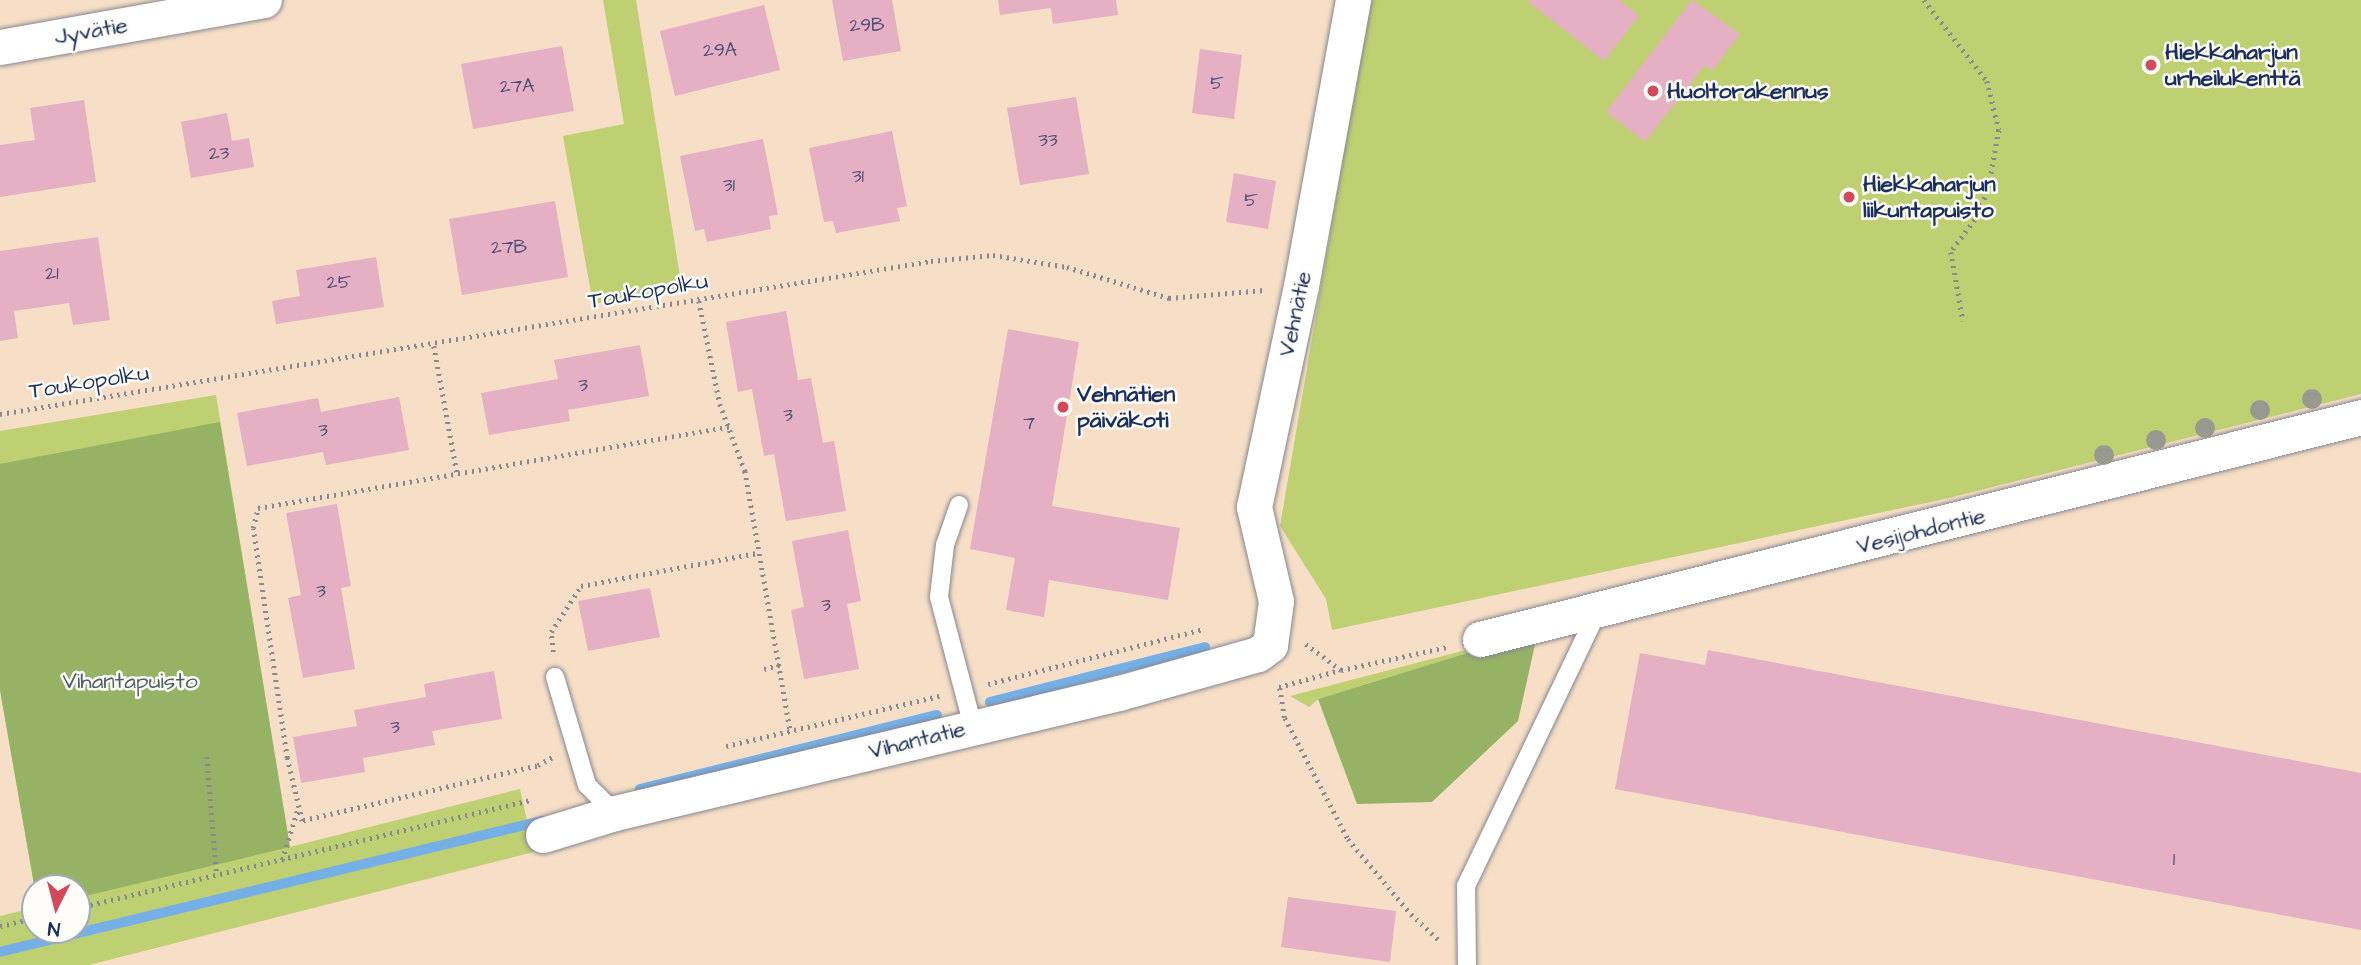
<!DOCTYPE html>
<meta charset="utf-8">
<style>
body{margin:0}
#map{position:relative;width:2361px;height:965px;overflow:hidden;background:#f6dfc6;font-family:"Architects Daughter",sans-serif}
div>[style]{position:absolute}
.green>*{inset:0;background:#bed072}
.forest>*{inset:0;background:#96b264}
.stream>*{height:10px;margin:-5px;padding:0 5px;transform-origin:5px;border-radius:5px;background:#74b0e6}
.building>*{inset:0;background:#e5afc4}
.path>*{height:4.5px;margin-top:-2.25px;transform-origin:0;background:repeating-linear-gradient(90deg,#888792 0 2px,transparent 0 7px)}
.roads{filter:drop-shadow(0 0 2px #888792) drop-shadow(0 0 2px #888792)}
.service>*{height:18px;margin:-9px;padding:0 9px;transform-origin:9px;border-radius:9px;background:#fff}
.minor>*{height:35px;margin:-17.5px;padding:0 17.5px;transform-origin:17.5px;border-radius:17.5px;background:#fff}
.trees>*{width:20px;height:20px;margin:-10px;border-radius:50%;background:#989990}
.dots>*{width:19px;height:19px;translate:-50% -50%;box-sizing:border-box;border:4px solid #fdfcf7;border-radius:50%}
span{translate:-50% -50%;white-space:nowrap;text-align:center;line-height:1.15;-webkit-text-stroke:5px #fdfcf7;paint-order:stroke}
.number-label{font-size:19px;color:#4e4f78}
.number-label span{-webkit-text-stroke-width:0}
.street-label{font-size:23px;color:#1b2f5e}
.poi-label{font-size:23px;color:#1b2f5e;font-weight:700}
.left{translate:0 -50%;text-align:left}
.park-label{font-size:23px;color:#4c5f64}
.north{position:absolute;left:21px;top:874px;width:70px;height:70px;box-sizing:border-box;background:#fdfcf7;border:2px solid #a3aaba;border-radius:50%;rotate:186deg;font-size:19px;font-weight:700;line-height:28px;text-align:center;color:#1b2f5e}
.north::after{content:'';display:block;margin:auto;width:24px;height:32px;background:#d1495b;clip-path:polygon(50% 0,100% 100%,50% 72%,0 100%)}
</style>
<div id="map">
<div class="green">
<i style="clip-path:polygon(603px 0,636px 0,682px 289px,593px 304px,563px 136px,624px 124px)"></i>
<i style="clip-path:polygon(1370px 0,2361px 0,2361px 394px,1949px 498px,1332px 630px,1326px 599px,1280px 526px)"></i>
<i style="clip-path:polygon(evenodd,216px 395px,290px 847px,520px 789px,534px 852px,89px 965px,0 965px,0 916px,25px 910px,35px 890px,0 690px,0 431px,216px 395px,35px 888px,77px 888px,77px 930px,35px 930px,35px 888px)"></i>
<i style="clip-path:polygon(1538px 631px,1318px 699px,1309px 707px,1290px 696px)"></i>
</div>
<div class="forest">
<i style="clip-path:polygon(220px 422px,290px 847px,77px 898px,77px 888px,35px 888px,35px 907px,25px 910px,35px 890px,0 690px,0 464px)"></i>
<i style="clip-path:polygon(1538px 631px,1518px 721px,1432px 802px,1357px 804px,1318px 699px)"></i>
</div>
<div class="stream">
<i style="left:990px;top:702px;width:222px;rotate:-14.3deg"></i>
<i style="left:640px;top:789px;width:306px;rotate:-14deg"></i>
<i style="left:0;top:952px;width:558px;rotate:-13.59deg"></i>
</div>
<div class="building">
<i style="clip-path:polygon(832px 0,892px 0,901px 51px,843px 61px)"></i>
<i style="clip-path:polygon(998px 0,1116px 0,1118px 15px,1053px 24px,1051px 8px,1000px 15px)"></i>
<i style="clip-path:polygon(1526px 0,1619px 0,1639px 16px,1604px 61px)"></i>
<i style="clip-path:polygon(1692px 0,1740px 34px,1712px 71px,1705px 65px,1645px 142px,1606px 112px)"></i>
<i style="clip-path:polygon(764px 5px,780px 70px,675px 96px,660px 31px)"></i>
<i style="clip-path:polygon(562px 46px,574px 111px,473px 129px,461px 64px)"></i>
<i style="clip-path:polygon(1200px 49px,1242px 55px,1234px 119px,1192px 113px)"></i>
<i style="clip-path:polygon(1076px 97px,1089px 174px,1020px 185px,1007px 108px)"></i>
<i style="clip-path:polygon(84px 100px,96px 182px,0 197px,0 145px,35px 140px,30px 108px)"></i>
<i style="clip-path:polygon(227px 113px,232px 141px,249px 138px,254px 167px,191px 178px,181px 122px)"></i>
<i style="clip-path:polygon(892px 131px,907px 206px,897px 208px,900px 221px,836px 233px,833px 221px,824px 222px,809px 148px)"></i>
<i style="clip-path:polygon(763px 139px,778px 215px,769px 216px,771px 229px,707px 242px,704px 229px,695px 231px,680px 156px)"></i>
<i style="clip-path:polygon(1234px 173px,1276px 181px,1268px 229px,1226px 222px)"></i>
<i style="clip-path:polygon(555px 201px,568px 277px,462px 295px,449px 219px)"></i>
<i style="clip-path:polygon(98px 237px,110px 320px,73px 325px,69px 303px,14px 311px,18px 338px,0 341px,0 251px)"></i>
<i style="clip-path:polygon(376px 257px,384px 307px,276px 324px,272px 301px,300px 296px,296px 270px)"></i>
<i style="clip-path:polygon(786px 311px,798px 380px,811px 378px,823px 443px,834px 441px,846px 511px,786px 521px,774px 454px,764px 456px,752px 389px,738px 392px,726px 322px)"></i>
<i style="clip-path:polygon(1008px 329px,1079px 342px,1052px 506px,1180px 528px,1168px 600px,1049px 580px,1044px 617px,1006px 610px,1015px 558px,970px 549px)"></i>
<i style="clip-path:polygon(640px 345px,649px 396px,568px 410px,570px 421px,489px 435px,481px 393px,558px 379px,554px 360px)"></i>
<i style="clip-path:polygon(399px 397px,409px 450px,326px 465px,323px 452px,247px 466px,237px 413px,318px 398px,321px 412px)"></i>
<i style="clip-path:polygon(337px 504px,351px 586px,341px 588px,355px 669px,303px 678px,288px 598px,301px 595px,286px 513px)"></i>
<i style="clip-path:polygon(848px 530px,861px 601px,847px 604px,859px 669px,804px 679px,791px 610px,804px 607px,792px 541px)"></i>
<i style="clip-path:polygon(650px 588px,660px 637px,588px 651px,578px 601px)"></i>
<i style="clip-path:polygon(1708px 650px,2361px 773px,2361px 930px,1615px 789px,1640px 653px,1705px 665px)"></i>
<i style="clip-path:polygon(494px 671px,502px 719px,432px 731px,435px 745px,363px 758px,365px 772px,301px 783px,293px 737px,357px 726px,354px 710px,426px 697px,424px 684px)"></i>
<i style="clip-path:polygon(1288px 897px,1396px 911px,1390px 962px,1281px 947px)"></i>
</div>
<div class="path">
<i style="left:1924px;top:0;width:103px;rotate:52.1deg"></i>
<i style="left:1987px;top:81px;width:50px;rotate:76.2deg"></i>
<i style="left:1999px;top:130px;width:62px;rotate:100.2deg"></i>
<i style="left:1988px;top:191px;width:32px;rotate:114deg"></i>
<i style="left:1975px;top:220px;width:40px;rotate:127deg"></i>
<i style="left:1951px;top:252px;width:70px;rotate:80.1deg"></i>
<i style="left:699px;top:301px;width:105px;rotate:78.5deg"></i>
<i style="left:720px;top:404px;width:72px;rotate:69.5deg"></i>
<i style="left:745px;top:471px;width:262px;rotate:80.1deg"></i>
<i style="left:434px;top:346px;width:128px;rotate:79.7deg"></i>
<i style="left:0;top:414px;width:943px;rotate:-9.33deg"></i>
<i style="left:931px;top:261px;width:62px;rotate:-5.5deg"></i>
<i style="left:993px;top:255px;width:75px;rotate:9.2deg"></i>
<i style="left:1067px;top:267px;width:107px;rotate:16.9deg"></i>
<i style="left:1169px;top:298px;width:96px;rotate:-4.8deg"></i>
<i style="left:1306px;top:644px;width:44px;rotate:36.6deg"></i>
<i style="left:1341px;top:670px;width:108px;rotate:-12.2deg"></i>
<i style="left:553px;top:652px;width:20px;rotate:-96deg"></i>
<i style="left:551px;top:632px;width:55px;rotate:-56.9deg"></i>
<i style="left:581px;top:586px;width:179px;rotate:-10.6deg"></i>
<i style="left:764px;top:669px;width:16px;rotate:-15deg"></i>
<i style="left:988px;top:684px;width:223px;rotate:-14.3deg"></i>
<i style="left:1279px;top:687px;width:63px;rotate:-15.6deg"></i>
<i style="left:1280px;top:688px;width:30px;rotate:81deg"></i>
<i style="left:1285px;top:718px;width:136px;rotate:62.5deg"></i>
<i style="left:1348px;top:839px;width:98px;rotate:50deg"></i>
<i style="left:1411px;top:914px;width:40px;rotate:43deg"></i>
<i style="left:726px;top:746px;width:219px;rotate:-13.2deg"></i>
<i style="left:207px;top:757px;width:119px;rotate:85.2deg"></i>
<i style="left:552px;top:758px;width:17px;rotate:152deg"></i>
<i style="left:537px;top:766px;width:241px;rotate:166.8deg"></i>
<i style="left:302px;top:821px;width:65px;rotate:-103.4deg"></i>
<i style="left:287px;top:758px;width:232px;rotate:-98.4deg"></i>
<i style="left:253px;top:528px;width:21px;rotate:-76deg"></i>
<i style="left:258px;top:508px;width:478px;rotate:-9.8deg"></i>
<i style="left:282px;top:860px;width:54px;rotate:-72.9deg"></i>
<i style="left:77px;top:908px;width:465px;rotate:-13.4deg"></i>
<i style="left:0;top:926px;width:36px;rotate:-13deg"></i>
</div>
<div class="roads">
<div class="service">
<i style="left:959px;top:505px;width:42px;rotate:109.3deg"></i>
<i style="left:945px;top:545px;width:52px;rotate:96.6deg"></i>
<i style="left:939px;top:597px;width:134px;rotate:75.3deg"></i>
<i style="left:555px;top:677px;width:113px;rotate:73.5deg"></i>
<i style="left:587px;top:785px;width:40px;rotate:45deg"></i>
<i style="left:1467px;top:965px;width:79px;rotate:-90.7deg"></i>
<i style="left:1466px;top:886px;width:305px;rotate:-64.4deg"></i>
</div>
<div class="minor">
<i style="left:0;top:47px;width:268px;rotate:-10.1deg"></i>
<i style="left:1480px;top:639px;width:909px;rotate:-14.14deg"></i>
<i style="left:543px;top:835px;width:75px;rotate:-17deg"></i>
<i style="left:615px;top:813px;width:518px;rotate:-13.39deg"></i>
<i style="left:1119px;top:693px;width:144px;rotate:-15.7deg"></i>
<i style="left:1258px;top:654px;width:15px;rotate:-37deg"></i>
<i style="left:1270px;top:645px;width:44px;rotate:-82.2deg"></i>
<i style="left:1276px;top:601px;width:97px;rotate:-103.2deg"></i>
<i style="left:1254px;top:507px;width:226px;rotate:-78deg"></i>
<i style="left:1301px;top:286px;width:291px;rotate:-79.7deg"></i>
</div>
</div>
<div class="trees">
<i style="left:2312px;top:399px"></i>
<i style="left:2260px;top:410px"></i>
<i style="left:2205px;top:428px"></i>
<i style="left:2156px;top:440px"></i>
<i style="left:2104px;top:455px"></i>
</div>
<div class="dots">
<i style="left:2151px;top:65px;background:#d1495b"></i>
<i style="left:1653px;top:91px;background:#d1495b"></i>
<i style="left:1849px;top:197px;background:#d1495b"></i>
<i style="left:1063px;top:407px;background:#d1495b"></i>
</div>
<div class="number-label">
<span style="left:867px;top:26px">29B</span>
<span style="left:720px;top:51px">29A</span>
<span style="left:1217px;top:84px">5</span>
<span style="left:517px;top:87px">27A</span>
<span style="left:1048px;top:141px">33</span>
<span style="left:219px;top:154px">23</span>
<span style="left:858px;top:177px">31</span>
<span style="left:729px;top:186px">31</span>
<span style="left:1251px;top:201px">5</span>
<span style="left:509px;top:248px">27B</span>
<span style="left:52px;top:274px">21</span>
<span style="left:339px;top:283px">25</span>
<span style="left:583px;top:386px">3</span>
<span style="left:788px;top:416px">3</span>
<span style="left:1029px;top:424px">7</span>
<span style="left:323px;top:431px">3</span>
<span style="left:321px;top:592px">3</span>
<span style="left:826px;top:606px">3</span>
<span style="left:395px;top:728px">3</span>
<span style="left:2174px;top:860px">1</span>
</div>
<div class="street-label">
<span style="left:91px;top:31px;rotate:-10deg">Jyvätie</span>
<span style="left:648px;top:291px;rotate:-10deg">Toukopolku</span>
<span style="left:1295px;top:314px;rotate:-78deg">Vehnätie</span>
<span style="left:89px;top:382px;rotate:-9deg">Toukopolku</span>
<span style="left:1921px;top:531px;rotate:-14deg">Vesijohdontie</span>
<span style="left:917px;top:740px;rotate:-14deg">Vihantatie</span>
</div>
<div class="poi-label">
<span class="left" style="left:2165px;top:65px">Hiekkaharjun<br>urheilukenttä</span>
<span class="left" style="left:1667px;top:91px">Huoltorakennus</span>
<span class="left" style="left:1863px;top:197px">Hiekkaharjun<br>liikuntapuisto</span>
<span class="left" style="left:1077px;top:407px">Vehnätien<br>päiväkoti</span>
</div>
<div class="park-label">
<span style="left:130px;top:681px">Vihantapuisto</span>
</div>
<div class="north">N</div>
</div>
